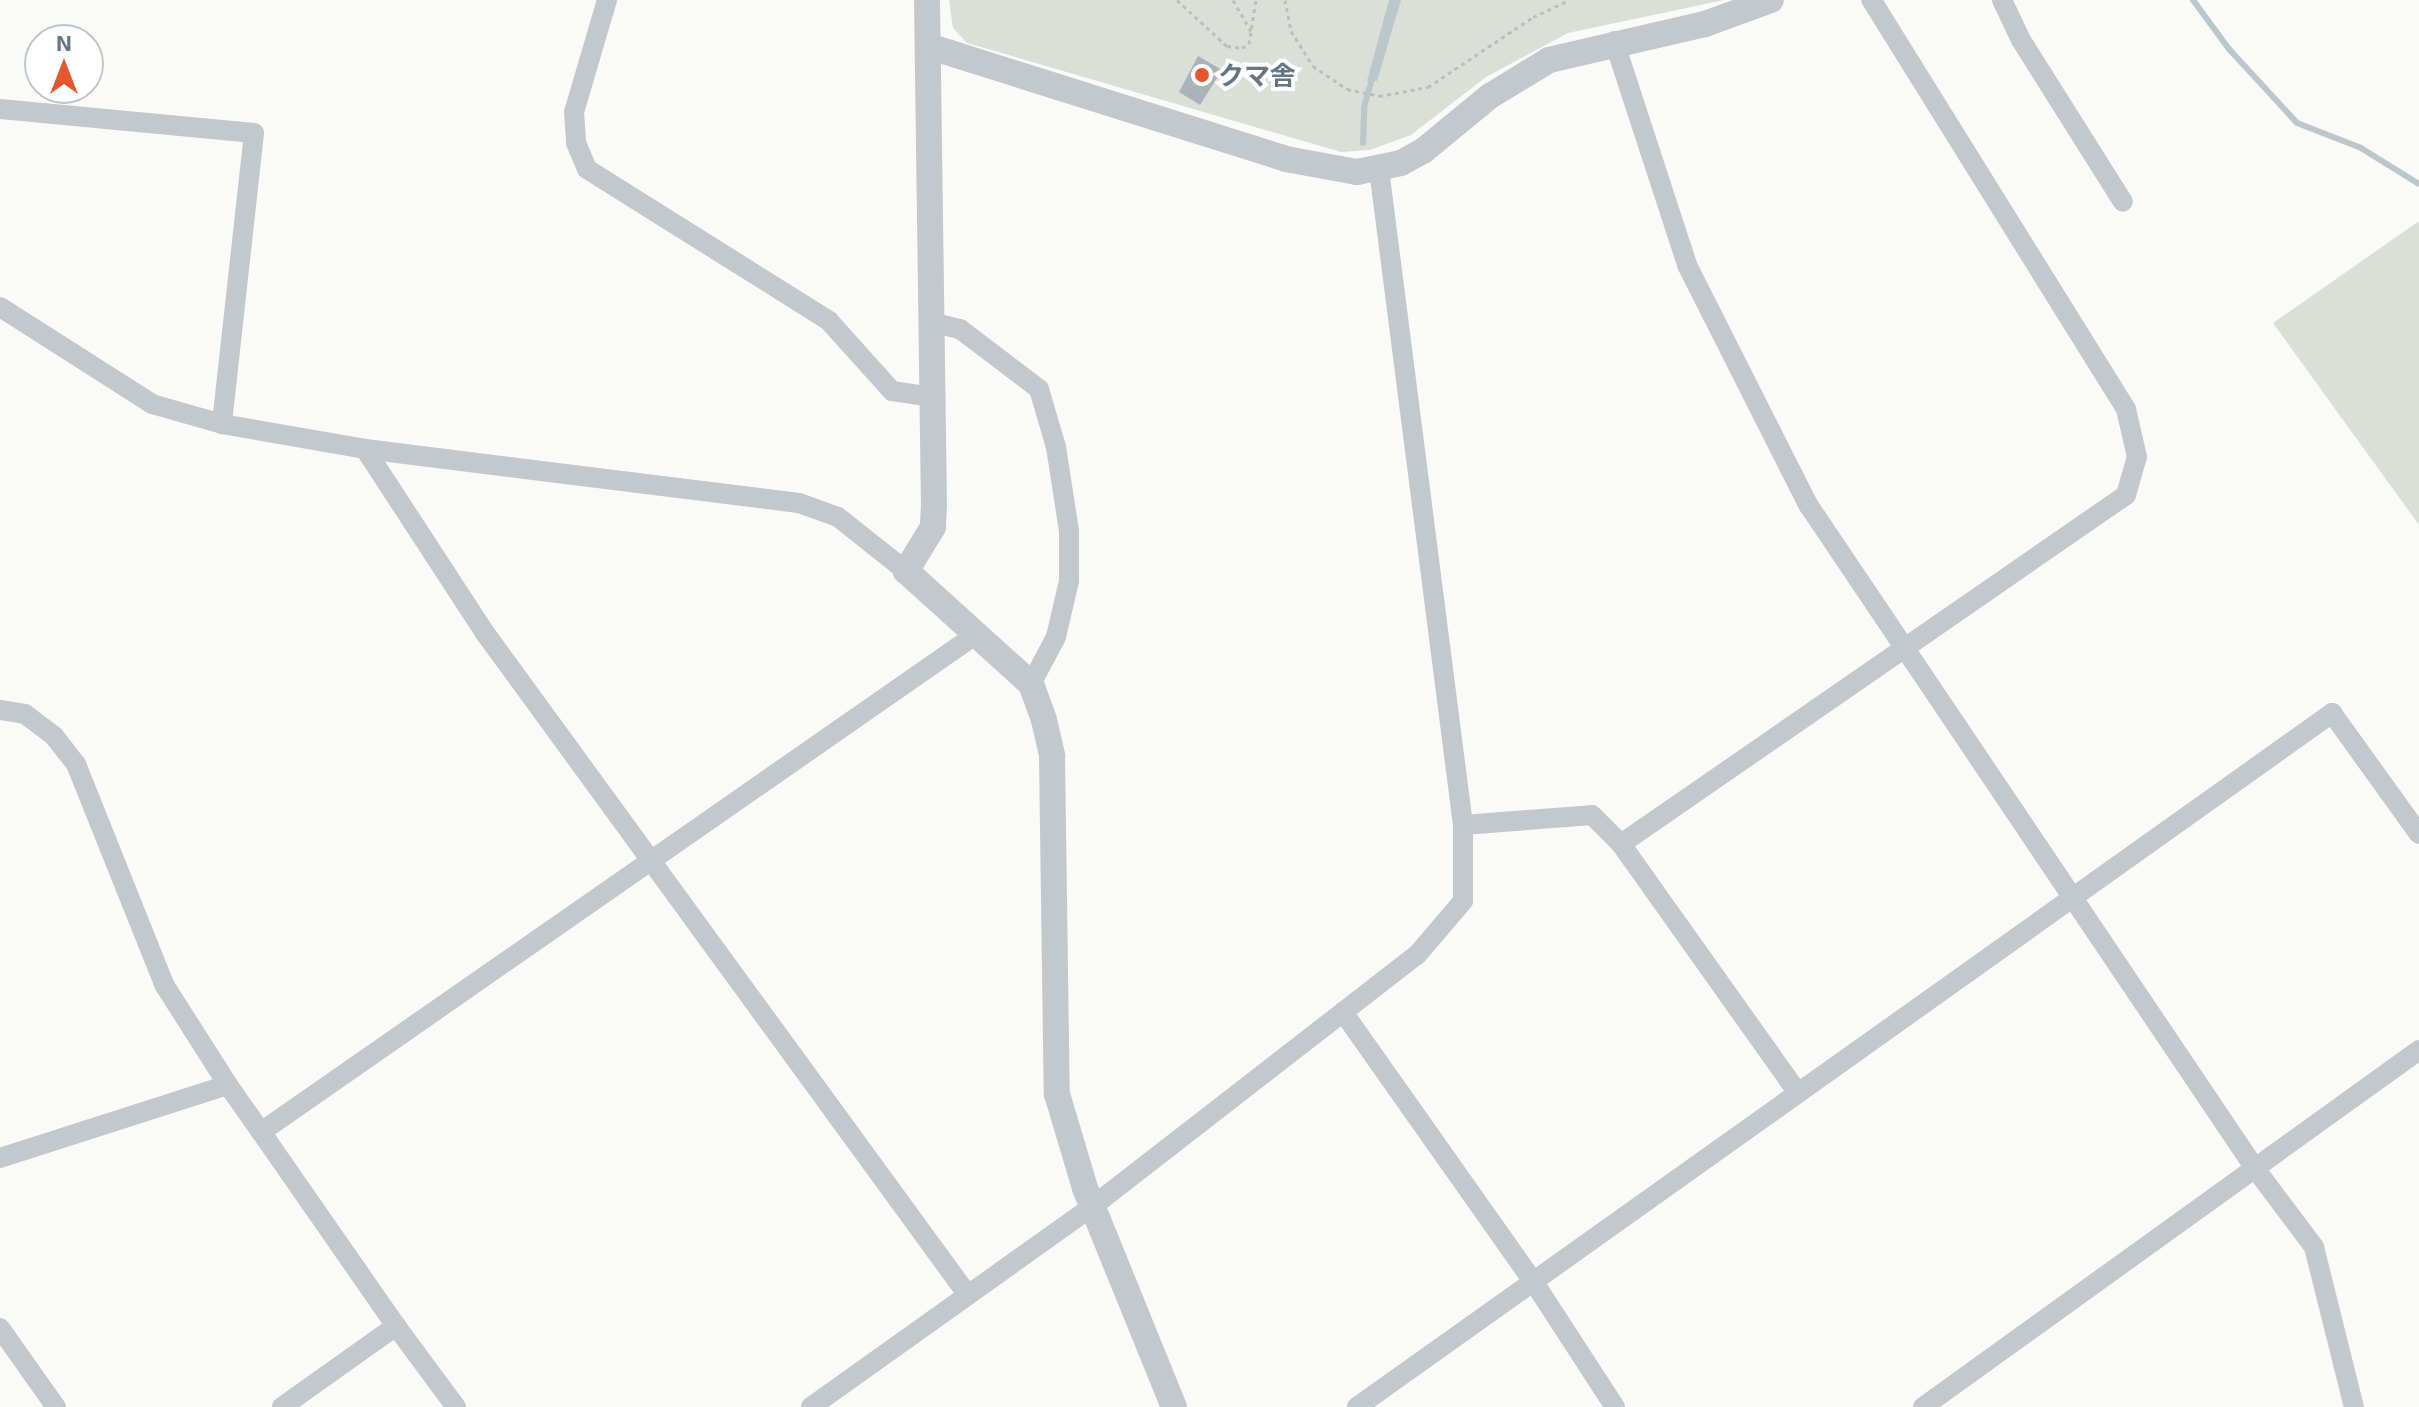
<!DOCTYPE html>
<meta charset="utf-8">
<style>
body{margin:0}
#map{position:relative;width:2419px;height:1407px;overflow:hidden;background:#fafaf8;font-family:"Exo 2","Noto Sans JP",sans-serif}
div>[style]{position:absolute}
.green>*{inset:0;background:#dadfd7}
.water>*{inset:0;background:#bbc7cb}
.stream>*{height:6px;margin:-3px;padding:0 3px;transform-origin:3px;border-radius:3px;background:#bbc7cb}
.building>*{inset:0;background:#aab3b9}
.path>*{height:3px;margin-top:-1.5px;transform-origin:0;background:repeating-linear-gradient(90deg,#bbbfc2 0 4px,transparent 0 8px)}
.minor>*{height:20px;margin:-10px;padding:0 10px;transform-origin:10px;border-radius:10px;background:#c3c8cc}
.tertiary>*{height:26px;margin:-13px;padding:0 13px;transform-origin:13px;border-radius:13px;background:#c3c8cc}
.dots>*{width:22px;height:22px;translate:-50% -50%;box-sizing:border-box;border:4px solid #fff;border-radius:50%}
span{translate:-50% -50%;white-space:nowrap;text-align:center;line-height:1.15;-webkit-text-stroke:8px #fff;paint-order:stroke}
.poi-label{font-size:26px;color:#657683;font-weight:700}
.left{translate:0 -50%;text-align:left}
.north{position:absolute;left:24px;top:24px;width:80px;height:80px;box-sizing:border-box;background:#fff;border:2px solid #c1c8cd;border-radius:50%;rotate:0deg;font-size:22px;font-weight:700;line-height:32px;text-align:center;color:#657683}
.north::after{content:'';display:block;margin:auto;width:28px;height:36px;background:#e4572e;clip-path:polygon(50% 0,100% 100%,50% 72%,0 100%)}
</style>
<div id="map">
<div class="green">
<i style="clip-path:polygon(949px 0,1724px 0,1568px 33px,1486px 77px,1411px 135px,1370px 150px,1341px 152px,967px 43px,953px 28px)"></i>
<i style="clip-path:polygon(2419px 221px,2419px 525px,2273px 323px)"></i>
</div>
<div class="water">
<i style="clip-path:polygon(1389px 0,1401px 0,1377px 81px,1367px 81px)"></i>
</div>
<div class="stream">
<i style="left:2193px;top:0;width:61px;rotate:53.7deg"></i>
<i style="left:2229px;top:49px;width:100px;rotate:47.4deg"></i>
<i style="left:2297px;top:123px;width:69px;rotate:21.3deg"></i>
<i style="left:2361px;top:148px;width:68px;rotate:31.8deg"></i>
<i style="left:1363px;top:143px;width:36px;rotate:-88deg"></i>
<i style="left:1364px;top:107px;width:32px;rotate:-74deg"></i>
</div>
<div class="building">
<i style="clip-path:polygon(1198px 56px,1222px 70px,1200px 105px,1179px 92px)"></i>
</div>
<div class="path">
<i style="left:1177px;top:0;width:68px;rotate:42.6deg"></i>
<i style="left:1227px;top:46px;width:15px;rotate:8deg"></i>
<i style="left:1242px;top:48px;width:8px;rotate:-30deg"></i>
<i style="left:1249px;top:44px;width:45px;rotate:-81deg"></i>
<i style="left:1233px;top:0;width:36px;rotate:60deg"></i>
<i style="left:1285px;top:0;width:32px;rotate:79deg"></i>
<i style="left:1291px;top:31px;width:41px;rotate:57.8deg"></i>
<i style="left:1313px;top:66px;width:41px;rotate:34.1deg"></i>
<i style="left:1347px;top:89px;width:33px;rotate:12deg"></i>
<i style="left:1379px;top:96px;width:50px;rotate:-10.4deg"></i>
<i style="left:1428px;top:87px;width:126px;rotate:-33.7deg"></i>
<i style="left:1533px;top:17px;width:40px;rotate:-25deg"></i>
</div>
<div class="minor">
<i style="left:607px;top:0;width:117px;rotate:106.4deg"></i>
<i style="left:574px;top:112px;width:31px;rotate:86deg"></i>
<i style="left:576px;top:143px;width:28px;rotate:67deg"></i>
<i style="left:587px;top:169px;width:286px;rotate:32.1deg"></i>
<i style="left:829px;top:321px;width:94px;rotate:48deg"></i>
<i style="left:892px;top:391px;width:40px;rotate:8.5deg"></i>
<i style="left:2002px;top:0;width:44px;rotate:64.6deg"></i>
<i style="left:2021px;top:40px;width:191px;rotate:57.8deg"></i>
<i style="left:1614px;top:41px;width:236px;rotate:71.9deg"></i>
<i style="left:1687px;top:265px;width:270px;rotate:63.2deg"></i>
<i style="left:1809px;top:506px;width:797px;rotate:56.05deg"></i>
<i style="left:2254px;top:1167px;width:100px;rotate:53.1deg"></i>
<i style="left:2314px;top:1247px;width:165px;rotate:76deg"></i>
<i style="left:0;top:109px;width:255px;rotate:5.4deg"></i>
<i style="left:254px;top:133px;width:293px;rotate:96.3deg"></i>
<i style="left:0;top:307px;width:180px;rotate:32.5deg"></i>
<i style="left:152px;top:404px;width:73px;rotate:15.9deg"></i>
<i style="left:222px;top:424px;width:145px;rotate:9.9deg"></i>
<i style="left:365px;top:449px;width:437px;rotate:7.1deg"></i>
<i style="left:799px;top:503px;width:41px;rotate:19.7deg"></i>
<i style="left:838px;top:517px;width:87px;rotate:38.5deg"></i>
<i style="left:931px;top:322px;width:30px;rotate:14deg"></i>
<i style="left:960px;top:329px;width:99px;rotate:37.2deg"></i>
<i style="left:1039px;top:389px;width:60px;rotate:73.7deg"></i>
<i style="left:1056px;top:447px;width:85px;rotate:81.2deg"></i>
<i style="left:1069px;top:531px;width:50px;rotate:90deg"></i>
<i style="left:1069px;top:581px;width:57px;rotate:103.1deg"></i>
<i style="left:1056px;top:637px;width:53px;rotate:118deg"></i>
<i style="left:365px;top:449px;width:220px;rotate:56.9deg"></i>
<i style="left:485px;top:633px;width:818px;rotate:53.9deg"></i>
<i style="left:0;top:710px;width:25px;rotate:9deg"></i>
<i style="left:25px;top:714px;width:36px;rotate:37deg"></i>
<i style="left:54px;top:736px;width:36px;rotate:52deg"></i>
<i style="left:76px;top:764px;width:239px;rotate:68.2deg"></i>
<i style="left:165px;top:986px;width:117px;rotate:57.5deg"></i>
<i style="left:1463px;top:825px;width:129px;rotate:-4.4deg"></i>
<i style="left:1592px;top:815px;width:41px;rotate:45deg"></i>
<i style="left:1621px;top:844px;width:305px;rotate:54.6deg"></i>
<i style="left:1621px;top:844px;width:614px;rotate:-34.65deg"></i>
<i style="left:2126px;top:495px;width:40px;rotate:-74deg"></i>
<i style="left:2137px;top:457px;width:49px;rotate:-102.9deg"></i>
<i style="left:2126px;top:409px;width:482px;rotate:-121.9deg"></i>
<i style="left:1343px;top:1012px;width:333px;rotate:54.8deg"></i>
<i style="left:1535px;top:1284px;width:147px;rotate:57deg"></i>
<i style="left:0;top:1158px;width:239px;rotate:-17.8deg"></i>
<i style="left:228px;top:1085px;width:57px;rotate:54.9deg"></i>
<i style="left:396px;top:1326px;width:101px;rotate:53.5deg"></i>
<i style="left:0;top:1328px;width:97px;rotate:54.7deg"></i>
<i style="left:282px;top:1407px;width:140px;rotate:-35.4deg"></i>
<i style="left:396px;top:1326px;width:236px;rotate:-124.8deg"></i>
<i style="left:261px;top:1132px;width:874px;rotate:-34.84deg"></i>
<i style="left:811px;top:1407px;width:346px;rotate:-35.5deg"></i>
<i style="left:1093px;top:1206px;width:410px;rotate:-37.8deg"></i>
<i style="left:1417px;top:955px;width:71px;rotate:-49.6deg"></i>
<i style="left:1463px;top:901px;width:76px;rotate:-90deg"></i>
<i style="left:1463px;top:825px;width:661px;rotate:-97.3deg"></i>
<i style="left:1357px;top:1407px;width:1197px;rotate:-35.44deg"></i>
<i style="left:2332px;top:713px;width:149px;rotate:54.3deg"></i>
<i style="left:1923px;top:1407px;width:611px;rotate:-35.74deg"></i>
</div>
<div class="tertiary">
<i style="left:927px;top:0;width:505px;rotate:89.21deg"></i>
<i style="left:934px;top:505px;width:22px;rotate:93deg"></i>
<i style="left:933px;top:527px;width:52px;rotate:121.5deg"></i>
<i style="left:906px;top:571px;width:169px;rotate:42.1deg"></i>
<i style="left:1031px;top:684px;width:38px;rotate:70deg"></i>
<i style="left:1044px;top:720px;width:37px;rotate:77deg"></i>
<i style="left:1052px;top:756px;width:338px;rotate:89.2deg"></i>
<i style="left:1057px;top:1094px;width:98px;rotate:73.4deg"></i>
<i style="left:1085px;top:1188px;width:236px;rotate:67.9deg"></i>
<i style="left:928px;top:46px;width:375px;rotate:17.5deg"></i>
<i style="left:1286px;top:159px;width:72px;rotate:10.4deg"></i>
<i style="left:1357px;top:172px;width:45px;rotate:-11.6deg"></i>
<i style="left:1401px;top:163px;width:25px;rotate:-29deg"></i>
<i style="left:1423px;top:151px;width:87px;rotate:-39.4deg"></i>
<i style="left:1490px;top:96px;width:69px;rotate:-31.4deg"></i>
<i style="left:1549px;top:60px;width:160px;rotate:-13deg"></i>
<i style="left:1705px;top:24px;width:70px;rotate:-20deg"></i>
</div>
<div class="dots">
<i style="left:1202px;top:75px;background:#e4572e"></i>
</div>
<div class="poi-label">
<span class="left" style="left:1218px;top:75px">クマ舎</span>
</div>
<div class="north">N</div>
</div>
